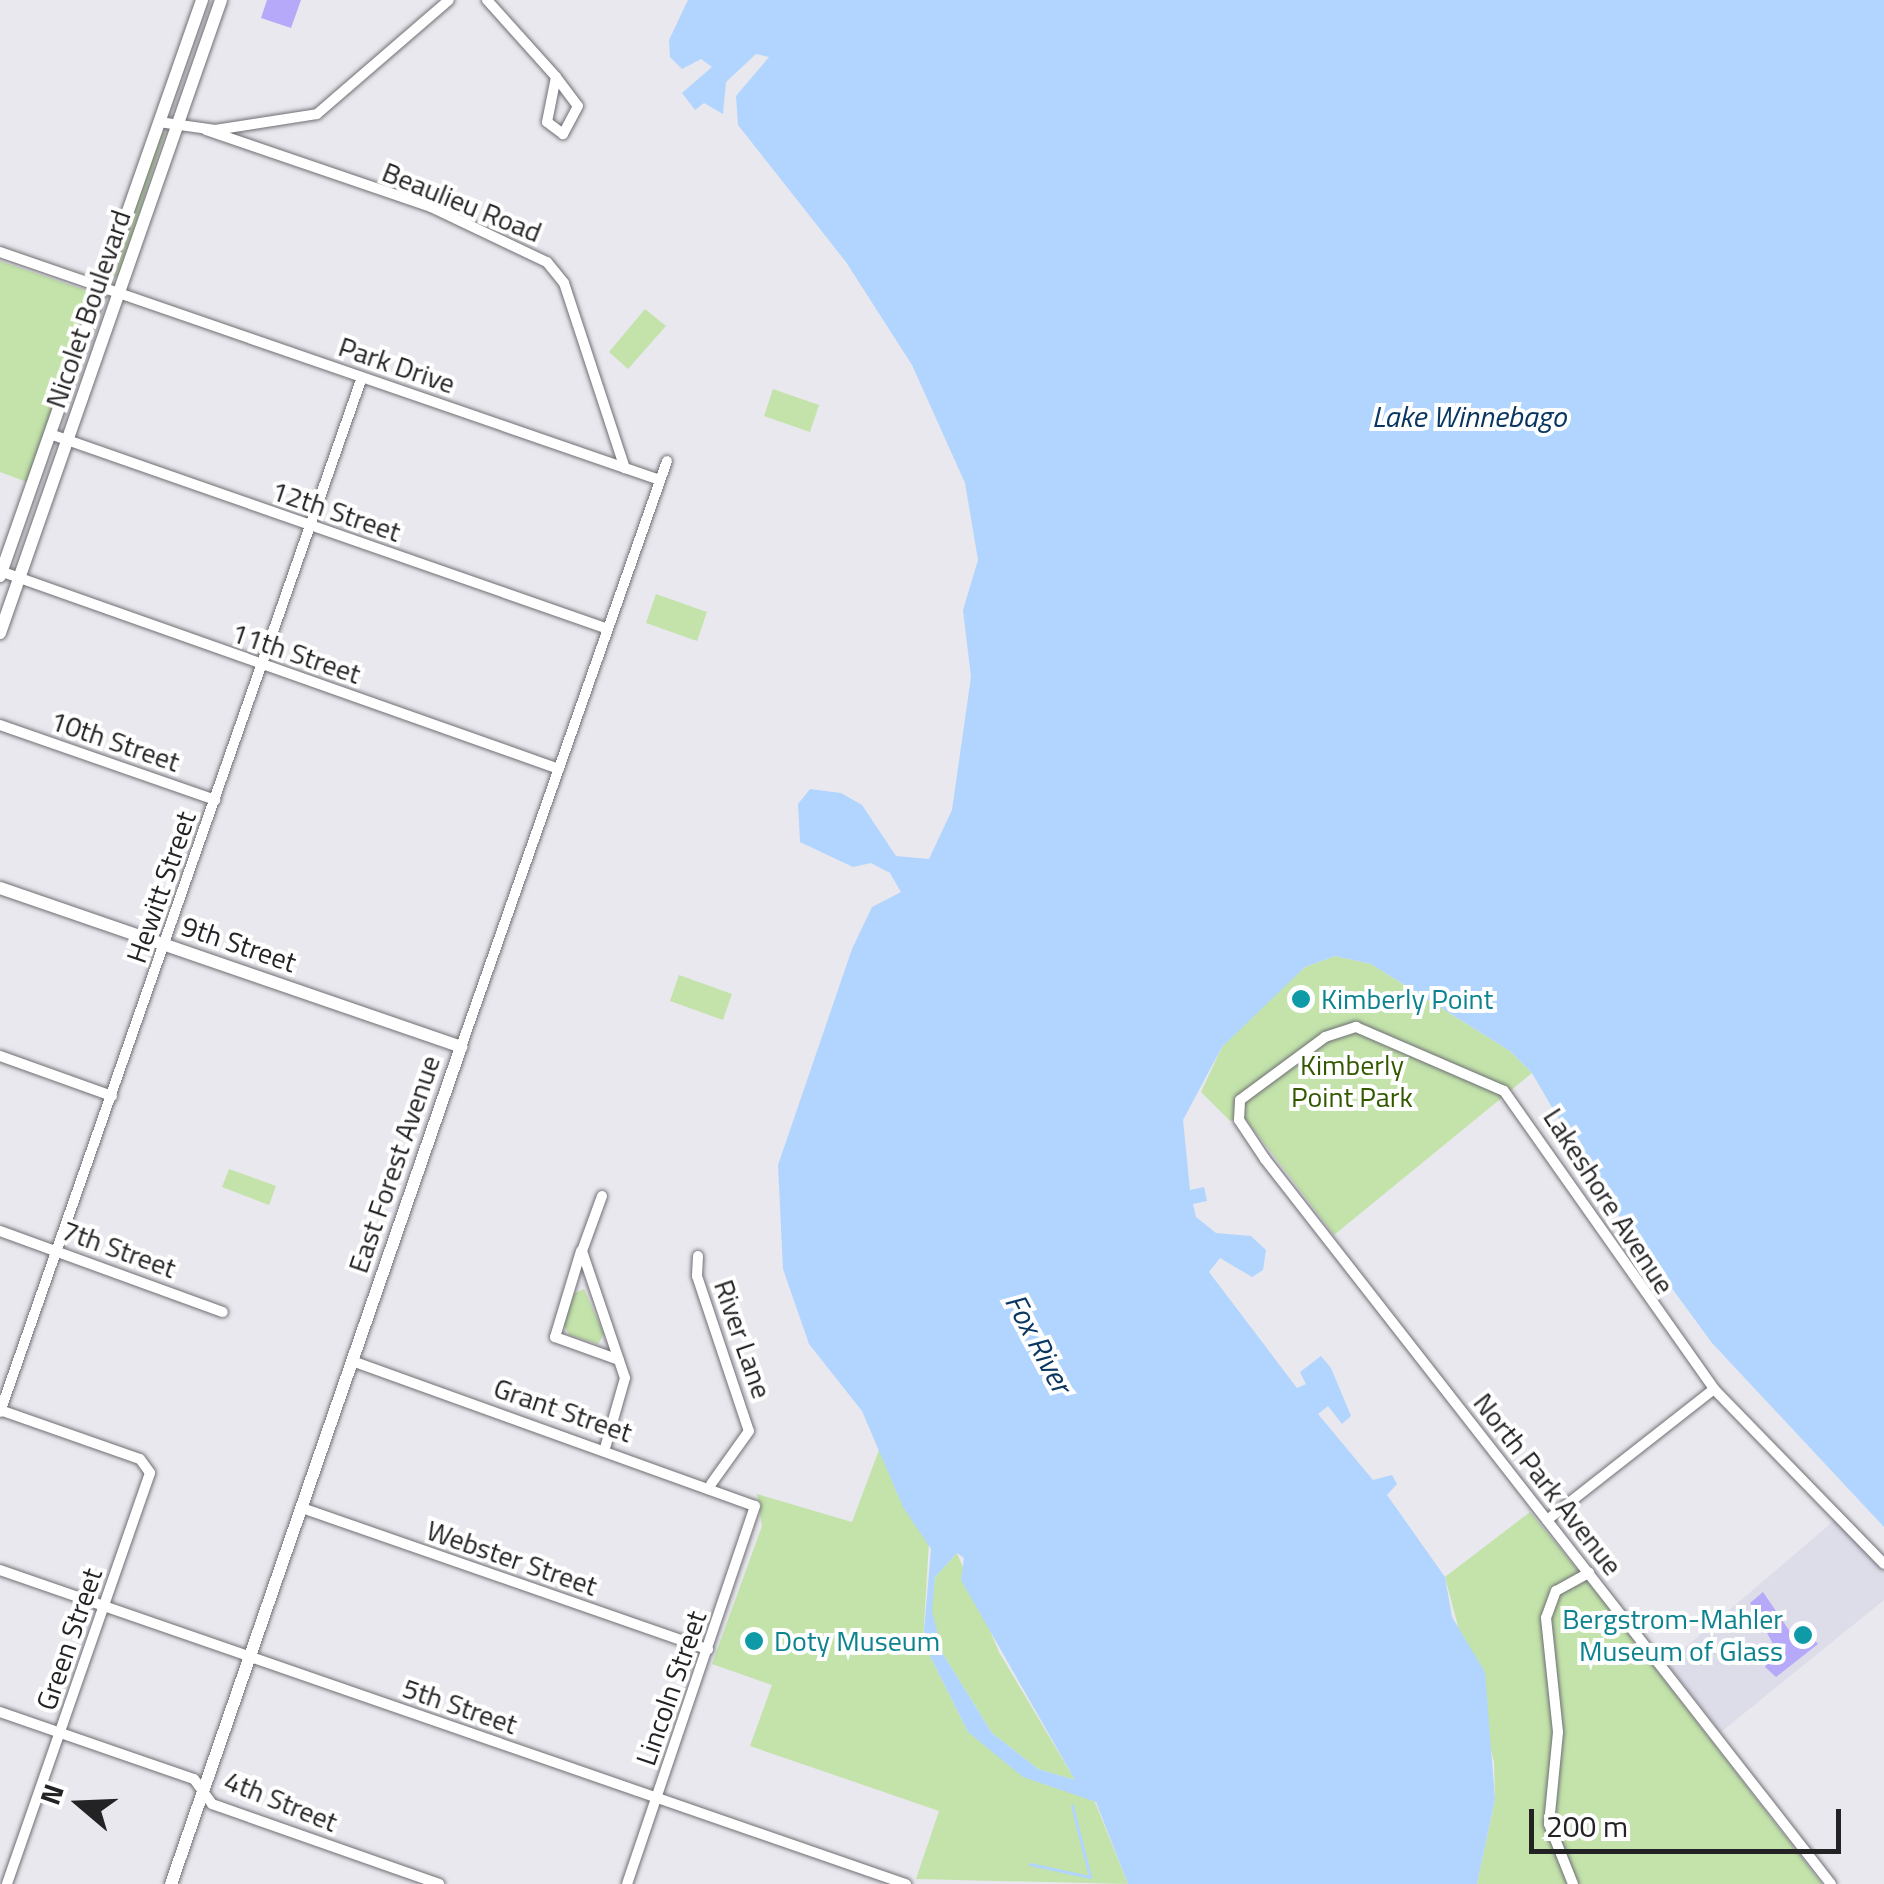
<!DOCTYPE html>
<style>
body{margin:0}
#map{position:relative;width:1884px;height:1884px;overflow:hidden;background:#e9e8ee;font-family:"Titillium Web",sans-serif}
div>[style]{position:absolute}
.built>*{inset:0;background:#dddce9}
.green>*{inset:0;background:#c3e3ab}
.water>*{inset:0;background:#b1d5fe}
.stream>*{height:2.5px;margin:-1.25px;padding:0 1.25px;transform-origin:1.25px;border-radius:1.25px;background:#b1d5fe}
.building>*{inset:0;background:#b7a9fa}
.roads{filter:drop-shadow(0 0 2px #6f6f74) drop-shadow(0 0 2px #6f6f74)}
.minor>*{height:10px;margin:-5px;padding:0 5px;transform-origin:5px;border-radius:5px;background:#fff}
.tertiary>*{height:12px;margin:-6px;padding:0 6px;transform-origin:6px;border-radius:6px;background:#fff}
.dots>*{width:28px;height:28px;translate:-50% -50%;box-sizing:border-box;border:5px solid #fff;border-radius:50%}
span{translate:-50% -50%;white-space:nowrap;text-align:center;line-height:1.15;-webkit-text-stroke:8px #fff;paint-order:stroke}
.street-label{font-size:28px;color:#232325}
.culture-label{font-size:28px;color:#0d838f}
.left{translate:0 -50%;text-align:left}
.right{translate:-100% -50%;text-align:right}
.park-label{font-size:28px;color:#335900}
.water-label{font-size:30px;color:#0a3761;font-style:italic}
.north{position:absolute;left:30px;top:1754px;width:100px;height:100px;-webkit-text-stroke:8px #fff;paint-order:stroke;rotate:289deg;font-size:28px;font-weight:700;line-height:40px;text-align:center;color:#232325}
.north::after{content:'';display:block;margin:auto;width:35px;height:45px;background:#232325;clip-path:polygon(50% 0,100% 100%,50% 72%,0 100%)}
.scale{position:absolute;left:1529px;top:1809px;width:312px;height:45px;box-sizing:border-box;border:5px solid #232325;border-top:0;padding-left:12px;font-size:30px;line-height:35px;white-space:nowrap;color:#232325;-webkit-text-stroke:8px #fff;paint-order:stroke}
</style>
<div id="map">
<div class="built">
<i style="clip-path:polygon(1836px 1519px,1884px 1568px,1884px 1600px,1721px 1732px,1667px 1663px)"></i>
</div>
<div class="green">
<i style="clip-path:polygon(165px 133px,119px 276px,114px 278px,159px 135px)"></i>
<i style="clip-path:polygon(0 261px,88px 291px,91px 300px,27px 482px,0 472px)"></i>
<i style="clip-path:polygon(645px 309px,666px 326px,628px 369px,609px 352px)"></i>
<i style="clip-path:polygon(773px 389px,819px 405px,810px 432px,764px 416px)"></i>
<i style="clip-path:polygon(656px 594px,707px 612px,697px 641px,646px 623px)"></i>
<i style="clip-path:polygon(1335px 956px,1371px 964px,1510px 1051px,1532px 1073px,1334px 1235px,1245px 1118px,1230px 1121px,1201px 1092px,1222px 1047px,1252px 1015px,1305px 967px)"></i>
<i style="clip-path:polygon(679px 975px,732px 994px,723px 1020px,670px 1001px)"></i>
<i style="clip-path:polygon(229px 1169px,276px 1186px,269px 1205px,222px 1187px)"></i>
<i style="clip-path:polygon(584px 1289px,604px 1334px,598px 1344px,569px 1335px,564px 1325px,573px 1294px)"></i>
<i style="clip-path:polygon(879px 1450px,929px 1542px,923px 1642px,968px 1732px,1095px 1802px,1128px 1884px,916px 1879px,939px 1811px,750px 1746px,772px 1685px,712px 1664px,762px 1526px,757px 1494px,852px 1522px)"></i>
<i style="clip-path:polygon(1530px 1512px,1604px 1602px,1822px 1884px,1477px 1884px,1495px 1799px,1494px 1762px,1445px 1577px)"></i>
<i style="clip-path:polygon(957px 1553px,999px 1652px,1075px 1780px,1038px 1769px,992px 1733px,943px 1654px,931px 1611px,935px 1577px)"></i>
</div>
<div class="water">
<i style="clip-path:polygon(evenodd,688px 0,1884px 0,1884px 1527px,1712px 1343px,1600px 1190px,1532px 1073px,1510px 1051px,1371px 964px,1335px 956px,1305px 967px,1222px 1047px,1183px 1120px,1190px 1190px,1204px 1187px,1207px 1201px,1193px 1204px,1196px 1217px,1216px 1233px,1251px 1236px,1266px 1250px,1263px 1270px,1252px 1277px,1220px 1258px,1209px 1272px,1297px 1388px,1306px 1384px,1300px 1372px,1321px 1356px,1331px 1368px,1351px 1416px,1342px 1424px,1328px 1406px,1318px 1414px,1373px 1480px,1392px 1475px,1397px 1484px,1387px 1495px,1445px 1577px,1452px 1617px,1485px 1672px,1495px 1799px,1477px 1884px,1128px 1884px,1096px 1802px,1023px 1777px,968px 1732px,923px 1642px,931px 1549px,903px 1507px,862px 1411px,809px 1344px,783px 1269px,778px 1165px,852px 949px,872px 907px,901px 892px,890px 873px,871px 863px,853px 867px,800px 842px,798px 804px,810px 789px,841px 793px,862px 805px,896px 856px,929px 859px,952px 810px,971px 677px,963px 610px,978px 560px,965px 483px,912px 365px,846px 262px,738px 125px,736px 96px,769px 57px,756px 54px,726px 82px,723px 114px,704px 103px,695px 110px,682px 93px,712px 67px,701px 59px,682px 69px,670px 57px,669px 40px,688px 0,957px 1553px,964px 1558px,961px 1580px,1075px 1780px,1038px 1769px,992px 1733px,943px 1654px,932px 1611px,935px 1577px,957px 1553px)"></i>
</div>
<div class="stream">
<i style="left:1030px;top:1864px;width:61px;rotate:12.2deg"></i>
<i style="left:1090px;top:1877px;width:73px;rotate:-104.2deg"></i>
</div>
<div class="building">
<i style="clip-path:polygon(267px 0,301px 0,291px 28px,261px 18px)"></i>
<i style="clip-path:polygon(1763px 1592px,1793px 1636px,1803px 1628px,1818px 1644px,1776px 1677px,1765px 1667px,1776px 1649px,1750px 1603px)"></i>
</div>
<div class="roads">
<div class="minor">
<i style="left:487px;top:0;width:103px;rotate:48.1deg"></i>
<i style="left:556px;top:77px;width:36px;rotate:53deg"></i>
<i style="left:578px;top:106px;width:32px;rotate:118deg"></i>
<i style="left:563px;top:134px;width:20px;rotate:-143deg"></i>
<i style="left:547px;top:122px;width:46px;rotate:-78.7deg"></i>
<i style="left:159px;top:122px;width:57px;rotate:8.1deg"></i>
<i style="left:215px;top:130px;width:103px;rotate:-8.9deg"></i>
<i style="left:317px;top:114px;width:174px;rotate:-40.8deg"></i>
<i style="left:206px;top:130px;width:238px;rotate:18.9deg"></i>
<i style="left:431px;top:207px;width:128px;rotate:25.4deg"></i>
<i style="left:547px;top:262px;width:27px;rotate:51deg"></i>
<i style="left:564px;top:283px;width:195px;rotate:71.8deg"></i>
<i style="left:0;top:252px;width:698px;rotate:19.06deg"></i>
<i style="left:50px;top:434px;width:591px;rotate:19.26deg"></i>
<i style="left:0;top:571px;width:593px;rotate:19.5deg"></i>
<i style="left:0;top:725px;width:228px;rotate:19.2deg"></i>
<i style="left:461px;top:1047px;width:621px;rotate:-70.63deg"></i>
<i style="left:0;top:1056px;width:119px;rotate:19.7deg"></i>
<i style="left:602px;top:1196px;width:59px;rotate:110deg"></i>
<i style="left:582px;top:1251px;width:134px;rotate:71.3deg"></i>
<i style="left:625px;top:1378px;width:73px;rotate:105.9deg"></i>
<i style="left:0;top:1231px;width:237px;rotate:20deg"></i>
<i style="left:581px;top:1251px;width:90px;rotate:106.8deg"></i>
<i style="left:555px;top:1337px;width:68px;rotate:19.8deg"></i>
<i style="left:698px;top:1256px;width:20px;rotate:93deg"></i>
<i style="left:697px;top:1276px;width:163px;rotate:71.5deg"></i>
<i style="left:749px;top:1431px;width:65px;rotate:125.6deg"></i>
<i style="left:352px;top:1361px;width:428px;rotate:19.8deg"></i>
<i style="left:755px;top:1506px;width:399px;rotate:108.7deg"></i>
<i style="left:0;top:1410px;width:148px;rotate:19.3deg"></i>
<i style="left:140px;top:1459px;width:17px;rotate:54deg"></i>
<i style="left:150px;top:1473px;width:435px;rotate:109.2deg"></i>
<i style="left:0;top:1412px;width:1096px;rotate:-70.72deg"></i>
<i style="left:302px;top:1508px;width:430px;rotate:19.2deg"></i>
<i style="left:1547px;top:1520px;width:212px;rotate:-38.1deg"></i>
<i style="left:0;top:1570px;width:959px;rotate:19.12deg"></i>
<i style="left:0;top:1712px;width:205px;rotate:19.1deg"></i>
<i style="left:194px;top:1779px;width:31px;rotate:54deg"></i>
<i style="left:212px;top:1804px;width:241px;rotate:19.4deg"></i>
<i style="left:1573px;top:1884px;width:65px;rotate:-111.8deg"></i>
<i style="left:1549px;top:1824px;width:92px;rotate:-84.4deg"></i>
<i style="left:1558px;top:1732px;width:115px;rotate:-96deg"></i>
<i style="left:1546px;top:1618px;width:29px;rotate:-70deg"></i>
<i style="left:1556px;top:1591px;width:38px;rotate:-29deg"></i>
<i style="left:1831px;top:1884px;width:920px;rotate:-127.98deg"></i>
<i style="left:1265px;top:1159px;width:47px;rotate:-123.7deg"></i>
<i style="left:1239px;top:1120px;width:20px;rotate:-87deg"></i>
<i style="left:1240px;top:1100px;width:106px;rotate:-36.5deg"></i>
<i style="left:1325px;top:1037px;width:33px;rotate:-18deg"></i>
<i style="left:1356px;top:1027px;width:161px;rotate:23.4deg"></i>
<i style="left:1504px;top:1091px;width:365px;rotate:54.8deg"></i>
<i style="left:1714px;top:1389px;width:244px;rotate:45.8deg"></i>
</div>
<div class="tertiary">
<i style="left:0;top:576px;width:610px;rotate:-70.67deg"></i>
<i style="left:0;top:633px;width:670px;rotate:-70.75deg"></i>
<i style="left:0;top:888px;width:488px;rotate:19deg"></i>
<i style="left:461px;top:1047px;width:886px;rotate:109.11deg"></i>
</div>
</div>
<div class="dots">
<i style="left:1301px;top:999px;background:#0f9aa8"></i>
<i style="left:1803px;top:1635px;background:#0f9aa8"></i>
<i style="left:754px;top:1641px;background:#0f9aa8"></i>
</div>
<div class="street-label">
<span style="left:462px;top:202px;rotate:22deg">Beaulieu Road</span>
<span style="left:88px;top:309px;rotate:-71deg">Nicolet Boulevard</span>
<span style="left:397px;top:365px;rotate:19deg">Park Drive</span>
<span style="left:336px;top:511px;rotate:19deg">12th Street</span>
<span style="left:296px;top:653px;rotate:19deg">11th Street</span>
<span style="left:115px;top:741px;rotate:19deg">10th Street</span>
<span style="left:161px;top:887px;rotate:-71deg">Hewitt Street</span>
<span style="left:239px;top:944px;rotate:19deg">9th Street</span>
<span style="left:394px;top:1164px;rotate:-71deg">East Forest Avenue</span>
<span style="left:1609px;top:1201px;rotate:57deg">Lakeshore Avenue</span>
<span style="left:119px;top:1249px;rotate:20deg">7th Street</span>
<span style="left:743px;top:1339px;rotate:71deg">River Lane</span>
<span style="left:563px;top:1410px;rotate:19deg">Grant Street</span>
<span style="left:1548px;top:1484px;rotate:52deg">North Park Avenue</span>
<span style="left:512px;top:1558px;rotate:19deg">Webster Street</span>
<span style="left:69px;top:1639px;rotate:-71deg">Green Street</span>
<span style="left:671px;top:1688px;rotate:-71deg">Lincoln Street</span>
<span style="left:460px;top:1706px;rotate:19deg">5th Street</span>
<span style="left:281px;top:1801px;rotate:22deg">4th Street</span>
</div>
<div class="culture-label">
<span class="left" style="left:1321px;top:999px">Kimberly Point</span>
<span class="right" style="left:1783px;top:1635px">Bergstrom-Mahler<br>Museum of Glass</span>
<span class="left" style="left:774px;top:1641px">Doty Museum</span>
</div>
<div class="park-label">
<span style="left:1352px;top:1081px">Kimberly<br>Point Park</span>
</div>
<div class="water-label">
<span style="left:1469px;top:416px">Lake Winnebago</span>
<span style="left:1039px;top:1343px;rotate:62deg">Fox River</span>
</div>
<div class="north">N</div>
<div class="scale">200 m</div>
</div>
